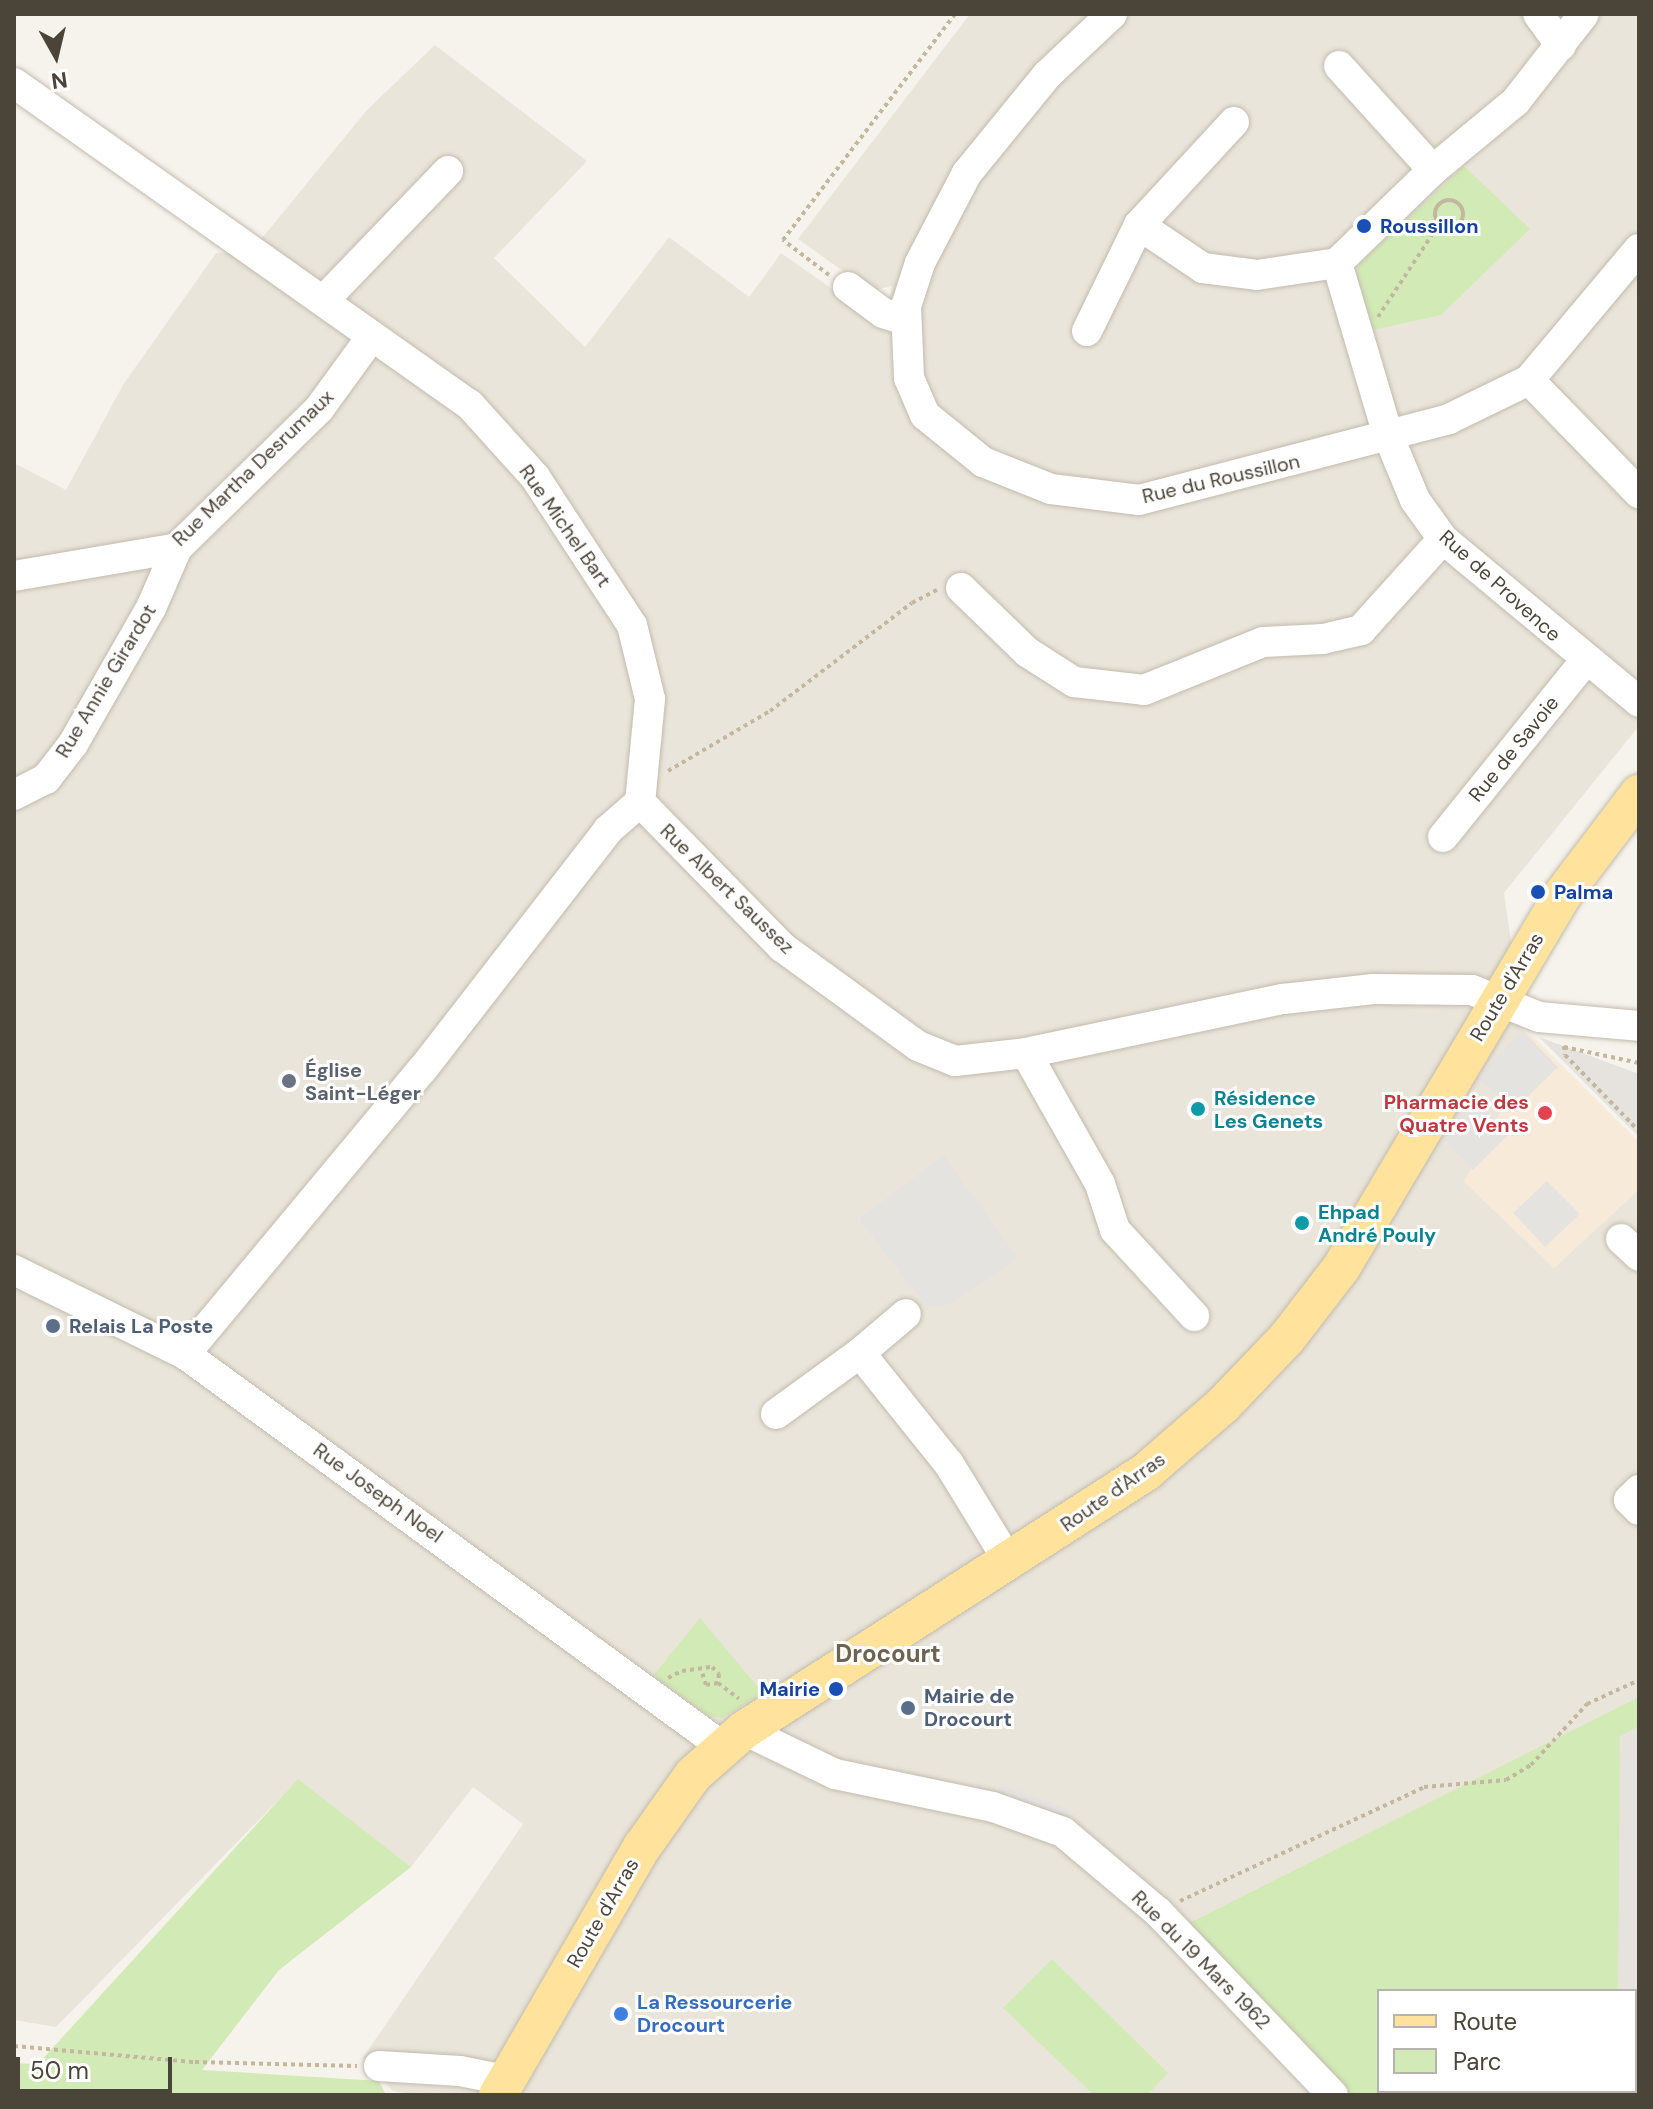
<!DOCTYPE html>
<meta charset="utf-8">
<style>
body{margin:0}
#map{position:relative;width:1653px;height:2109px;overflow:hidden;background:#f6f3ec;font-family:"DM Sans",sans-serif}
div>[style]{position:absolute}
.residential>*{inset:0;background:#eae5da}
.commercial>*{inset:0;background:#f7ead8}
.industrial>*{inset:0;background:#e6e2dd}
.green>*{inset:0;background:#d2eab5}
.parking>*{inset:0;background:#e5e3e0}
.path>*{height:4px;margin-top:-2px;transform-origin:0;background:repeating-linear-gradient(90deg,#c4b79f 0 4px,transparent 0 8px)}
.path>.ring{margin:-2px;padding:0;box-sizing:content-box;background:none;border:4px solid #c4b79f;border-radius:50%}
.roads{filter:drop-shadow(0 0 2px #c2bbae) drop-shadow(0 0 2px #c2bbae)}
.minor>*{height:30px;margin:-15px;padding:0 15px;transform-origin:15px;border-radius:15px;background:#fff}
.major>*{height:38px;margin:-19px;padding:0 19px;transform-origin:19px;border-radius:19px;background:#ffe39c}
.dots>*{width:22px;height:22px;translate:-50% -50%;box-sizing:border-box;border:4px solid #fff;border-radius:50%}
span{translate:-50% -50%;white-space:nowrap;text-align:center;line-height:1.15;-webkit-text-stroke:6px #fff;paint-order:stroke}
.transit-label{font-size:20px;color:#164399;font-weight:700}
.left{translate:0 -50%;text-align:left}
.right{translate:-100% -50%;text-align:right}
.street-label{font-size:20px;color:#4b4439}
.worship-label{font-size:20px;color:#5b616d;font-weight:700}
.culture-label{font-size:20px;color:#0d838f;font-weight:700}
.health-label{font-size:20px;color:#be3a42;font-weight:700}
.service-label{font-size:20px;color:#4e5e75;font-weight:700}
.shop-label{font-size:20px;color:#366cbe;font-weight:700}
.quarter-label{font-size:24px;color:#6e6250;font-weight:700}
.frame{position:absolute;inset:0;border:16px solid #4b4439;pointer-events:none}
.legend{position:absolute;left:1377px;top:1989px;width:260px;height:104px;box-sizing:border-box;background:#fff;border:2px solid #b7b4b0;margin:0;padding:10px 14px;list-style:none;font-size:24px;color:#4b4439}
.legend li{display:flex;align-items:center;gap:16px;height:40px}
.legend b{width:40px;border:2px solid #b7b4b0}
.north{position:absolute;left:16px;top:16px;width:80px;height:80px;-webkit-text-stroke:6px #fff;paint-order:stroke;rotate:172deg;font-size:22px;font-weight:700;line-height:32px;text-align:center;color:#4b4439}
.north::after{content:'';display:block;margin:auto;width:28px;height:36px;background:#4b4439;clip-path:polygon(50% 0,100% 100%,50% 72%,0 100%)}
.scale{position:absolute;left:16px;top:2057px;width:156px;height:36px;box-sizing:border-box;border:4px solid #4b4439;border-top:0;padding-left:10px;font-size:24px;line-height:28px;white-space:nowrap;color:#4b4439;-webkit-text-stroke:6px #fff;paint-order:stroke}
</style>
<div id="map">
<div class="residential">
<i style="clip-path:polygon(970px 14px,1639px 14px,1639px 726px,1504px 893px,1528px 1058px,1497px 1121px,1554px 1268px,1639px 1189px,1639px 1707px,1494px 1770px,1179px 1928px,1335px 2095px,416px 2095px,393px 2091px,362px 2059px,523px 1824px,473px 1787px,411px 1867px,298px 1780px,56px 2027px,14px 2020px,14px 463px,66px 490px,123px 385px,216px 253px,250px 253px,367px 110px,435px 45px,587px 161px,494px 258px,585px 347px,669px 237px,749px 297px,781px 253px,848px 300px,889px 303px,892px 286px,871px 291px,798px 239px)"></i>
</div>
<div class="commercial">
<i style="clip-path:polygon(1521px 1025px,1639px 1142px,1639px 1189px,1554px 1268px,1464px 1182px,1528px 1058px)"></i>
</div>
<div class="industrial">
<i style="clip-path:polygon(1539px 1037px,1639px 1074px,1639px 1137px)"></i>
<i style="clip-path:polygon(1639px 1716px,1639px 2095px,1599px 2095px,1635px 2091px,1635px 1991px,1603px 1991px,1612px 1729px)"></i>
</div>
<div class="green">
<i style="clip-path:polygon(1464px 166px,1530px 229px,1441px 315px,1373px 330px,1355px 280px,1360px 263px)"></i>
<i style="clip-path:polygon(700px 1618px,763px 1693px,722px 1718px,709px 1716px,653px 1676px)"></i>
<i style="clip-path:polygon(1639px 1697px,1639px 1726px,1620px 1736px,1618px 1991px,1379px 1991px,1379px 2091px,1617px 2095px,1349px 2095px,1179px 1928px)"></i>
<i style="clip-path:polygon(298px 1779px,411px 1867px,279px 1970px,202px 2070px,379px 2081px,386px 2095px,14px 2095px,14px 2063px,38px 2064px)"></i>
<i style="clip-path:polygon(1052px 1959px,1168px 2073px,1147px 2095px,1094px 2095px,1003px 2008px)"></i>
</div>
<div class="parking">
<i style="clip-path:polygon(1522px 1030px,1558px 1067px,1514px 1110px,1478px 1078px)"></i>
<i style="clip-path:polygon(1470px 1095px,1509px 1134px,1473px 1170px,1443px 1138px)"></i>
<i style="clip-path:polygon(944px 1155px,1018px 1258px,948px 1305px,926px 1306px,859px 1219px)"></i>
<i style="clip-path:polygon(1547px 1181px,1580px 1214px,1545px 1247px,1513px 1213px)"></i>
<i style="clip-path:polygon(1000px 1784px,1069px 1809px,1063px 1832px,993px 1807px)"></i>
</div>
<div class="path">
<i class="ring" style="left:1435px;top:200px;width:24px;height:24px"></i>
<i style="left:829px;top:275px;width:58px;rotate:-142.7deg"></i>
<i style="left:783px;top:240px;width:284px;rotate:-52.7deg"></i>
<i style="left:1378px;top:317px;width:111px;rotate:-56.7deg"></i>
<i style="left:668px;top:771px;width:118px;rotate:-30.5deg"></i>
<i style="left:770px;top:711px;width:178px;rotate:-37.3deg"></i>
<i style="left:912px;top:603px;width:30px;rotate:-28deg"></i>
<i style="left:1564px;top:1046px;width:9px;rotate:84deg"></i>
<i style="left:1565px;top:1055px;width:106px;rotate:45.8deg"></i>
<i style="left:1564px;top:1047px;width:77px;rotate:12deg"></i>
<i style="left:668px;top:1678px;width:16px;rotate:-27deg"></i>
<i style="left:682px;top:1671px;width:30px;rotate:-8deg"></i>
<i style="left:712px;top:1667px;width:10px;rotate:45deg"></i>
<i style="left:719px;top:1674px;width:9px;rotate:96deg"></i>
<i style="left:718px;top:1683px;width:12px;rotate:171deg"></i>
<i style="left:706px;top:1685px;width:14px;rotate:-107deg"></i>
<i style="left:718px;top:1683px;width:26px;rotate:37deg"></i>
<i style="left:1180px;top:1901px;width:269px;rotate:-25deg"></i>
<i style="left:1424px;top:1787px;width:82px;rotate:-4.9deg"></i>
<i style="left:1506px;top:1780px;width:29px;rotate:-31deg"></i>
<i style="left:1531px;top:1765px;width:83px;rotate:-47.4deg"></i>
<i style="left:1587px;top:1704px;width:57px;rotate:-24.8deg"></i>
<i style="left:14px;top:2046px;width:182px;rotate:5.1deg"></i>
<i style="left:195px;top:2062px;width:162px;rotate:1.4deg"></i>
</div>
<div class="roads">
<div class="minor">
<i style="left:1112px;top:14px;width:89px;rotate:136.8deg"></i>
<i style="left:1047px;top:75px;width:127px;rotate:129.2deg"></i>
<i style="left:967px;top:173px;width:102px;rotate:117.6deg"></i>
<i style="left:920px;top:263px;width:45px;rotate:108deg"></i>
<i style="left:906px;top:306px;width:72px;rotate:87.6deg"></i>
<i style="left:909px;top:378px;width:40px;rotate:66.6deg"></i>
<i style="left:925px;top:415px;width:75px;rotate:39deg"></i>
<i style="left:983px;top:462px;width:73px;rotate:21.7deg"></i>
<i style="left:1051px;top:489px;width:89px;rotate:7.1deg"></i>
<i style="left:1139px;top:500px;width:320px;rotate:-14.6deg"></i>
<i style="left:1449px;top:419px;width:89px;rotate:-26deg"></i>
<i style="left:1529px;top:380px;width:171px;rotate:-50deg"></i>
<i style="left:1538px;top:14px;width:39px;rotate:54deg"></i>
<i style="left:1339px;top:66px;width:140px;rotate:47.9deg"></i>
<i style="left:14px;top:83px;width:558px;rotate:35.23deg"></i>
<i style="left:470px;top:405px;width:97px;rotate:47.9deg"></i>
<i style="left:535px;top:477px;width:177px;rotate:56.8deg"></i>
<i style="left:632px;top:625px;width:76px;rotate:76.3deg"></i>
<i style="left:650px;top:699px;width:103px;rotate:95.5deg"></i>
<i style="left:1139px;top:225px;width:77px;rotate:33.9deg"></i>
<i style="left:1203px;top:268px;width:54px;rotate:7.4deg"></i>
<i style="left:1257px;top:275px;width:81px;rotate:-8.5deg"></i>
<i style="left:1337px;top:263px;width:179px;rotate:73.5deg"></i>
<i style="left:1388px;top:435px;width:70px;rotate:67.4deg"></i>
<i style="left:1415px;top:500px;width:48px;rotate:54.3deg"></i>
<i style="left:1443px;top:539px;width:255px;rotate:39.7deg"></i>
<i style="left:1337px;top:263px;width:134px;rotate:-44.1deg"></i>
<i style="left:1433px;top:170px;width:108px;rotate:-39.7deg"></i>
<i style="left:1516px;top:101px;width:110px;rotate:-52deg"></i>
<i style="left:848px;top:287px;width:44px;rotate:36.6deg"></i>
<i style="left:883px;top:313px;width:23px;rotate:18deg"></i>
<i style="left:324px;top:300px;width:179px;rotate:-46.1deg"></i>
<i style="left:1087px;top:331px;width:118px;rotate:-63.9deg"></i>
<i style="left:1139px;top:225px;width:140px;rotate:-47.3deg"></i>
<i style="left:1529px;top:380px;width:158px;rotate:45.8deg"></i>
<i style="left:14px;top:576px;width:165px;rotate:-9.7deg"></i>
<i style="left:177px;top:548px;width:199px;rotate:-44.4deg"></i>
<i style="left:319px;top:409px;width:90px;rotate:-54deg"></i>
<i style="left:961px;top:588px;width:92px;rotate:44.1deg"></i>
<i style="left:1027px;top:652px;width:56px;rotate:32.6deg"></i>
<i style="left:1074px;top:682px;width:70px;rotate:6.5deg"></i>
<i style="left:1144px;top:690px;width:128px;rotate:-22deg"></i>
<i style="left:1263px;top:642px;width:60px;rotate:-2.9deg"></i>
<i style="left:1323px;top:639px;width:39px;rotate:-13deg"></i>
<i style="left:1361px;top:630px;width:122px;rotate:-48deg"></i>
<i style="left:14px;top:795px;width:36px;rotate:-27deg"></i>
<i style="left:46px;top:779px;width:44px;rotate:-52.4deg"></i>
<i style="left:73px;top:744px;width:157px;rotate:-60.2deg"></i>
<i style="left:151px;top:608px;width:65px;rotate:-66.6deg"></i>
<i style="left:640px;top:802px;width:203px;rotate:45.6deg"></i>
<i style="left:782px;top:947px;width:168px;rotate:36.1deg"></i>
<i style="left:918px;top:1046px;width:40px;rotate:22deg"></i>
<i style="left:955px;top:1061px;width:71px;rotate:-6.4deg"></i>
<i style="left:1026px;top:1053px;width:263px;rotate:-11.9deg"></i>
<i style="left:1283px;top:999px;width:91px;rotate:-6.3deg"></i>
<i style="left:1373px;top:989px;width:99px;rotate:0.6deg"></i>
<i style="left:1472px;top:990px;width:72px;rotate:21.9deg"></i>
<i style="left:1539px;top:1017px;width:100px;rotate:5.1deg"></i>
<i style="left:1443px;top:837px;width:226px;rotate:-51.1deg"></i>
<i style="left:1026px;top:1053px;width:150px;rotate:60.5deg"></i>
<i style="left:1100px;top:1184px;width:48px;rotate:71.9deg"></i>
<i style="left:1115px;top:1230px;width:117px;rotate:47.4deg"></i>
<i style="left:1621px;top:1239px;width:25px;rotate:43deg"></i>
<i style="left:14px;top:1270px;width:191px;rotate:26.2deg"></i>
<i style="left:185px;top:1354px;width:666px;rotate:36.15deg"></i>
<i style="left:860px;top:1353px;width:60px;rotate:-40.3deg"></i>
<i style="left:185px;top:1354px;width:370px;rotate:-50.2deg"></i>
<i style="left:422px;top:1070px;width:304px;rotate:-52.2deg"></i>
<i style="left:608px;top:830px;width:43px;rotate:-41.2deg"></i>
<i style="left:776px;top:1414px;width:104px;rotate:-36deg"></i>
<i style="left:860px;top:1353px;width:142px;rotate:51.3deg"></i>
<i style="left:949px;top:1464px;width:115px;rotate:58.5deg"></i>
<i style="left:1639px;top:1490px;width:14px;rotate:135deg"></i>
<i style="left:1629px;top:1500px;width:14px;rotate:45deg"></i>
<i style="left:744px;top:1730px;width:101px;rotate:25.8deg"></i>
<i style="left:835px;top:1774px;width:161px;rotate:11.8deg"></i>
<i style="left:993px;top:1807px;width:74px;rotate:19.7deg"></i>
<i style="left:1063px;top:1832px;width:124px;rotate:40.1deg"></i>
<i style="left:1158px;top:1912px;width:253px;rotate:46.3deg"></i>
<i style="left:379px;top:2066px;width:81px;rotate:3.5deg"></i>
<i style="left:460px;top:2071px;width:46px;rotate:11.3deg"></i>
</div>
<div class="major">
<i style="left:498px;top:2095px;width:287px;rotate:-59.9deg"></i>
<i style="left:642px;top:1847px;width:88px;rotate:-54.7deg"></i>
<i style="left:693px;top:1775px;width:68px;rotate:-41.4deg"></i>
<i style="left:744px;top:1730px;width:479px;rotate:-32.7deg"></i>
<i style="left:1147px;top:1471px;width:102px;rotate:-41deg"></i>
<i style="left:1224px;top:1404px;width:91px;rotate:-46.3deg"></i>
<i style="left:1287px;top:1338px;width:88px;rotate:-52.4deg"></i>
<i style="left:1341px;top:1268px;width:435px;rotate:-59.3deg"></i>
<i style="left:1563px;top:894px;width:126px;rotate:-52.8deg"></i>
</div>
</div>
<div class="dots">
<i style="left:1364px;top:226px;background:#1a4fb4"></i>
<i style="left:1538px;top:892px;background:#1a4fb4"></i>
<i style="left:289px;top:1081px;background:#6b7280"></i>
<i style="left:1198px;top:1109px;background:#0f9aa8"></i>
<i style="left:1545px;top:1113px;background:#e0444e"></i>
<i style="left:1302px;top:1223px;background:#0f9aa8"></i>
<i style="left:53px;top:1326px;background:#5c6f8a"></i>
<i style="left:836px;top:1689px;background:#1a4fb4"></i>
<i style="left:908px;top:1708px;background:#5c6f8a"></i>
<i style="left:621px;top:2014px;background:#3f7fe0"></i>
</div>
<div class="transit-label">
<span class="left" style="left:1380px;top:226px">Roussillon</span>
<span class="left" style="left:1554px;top:892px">Palma</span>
<span class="right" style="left:820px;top:1689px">Mairie</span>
</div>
<div class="street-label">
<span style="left:253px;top:468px;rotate:-44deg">Rue Martha Desrumaux</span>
<span style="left:1221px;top:479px;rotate:-13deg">Rue du Roussillon</span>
<span style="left:565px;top:526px;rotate:55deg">Rue Michel Bart</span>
<span style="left:1500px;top:586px;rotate:42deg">Rue de Provence</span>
<span style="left:106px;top:681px;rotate:-59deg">Rue Annie Girardot</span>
<span style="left:1514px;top:749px;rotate:-51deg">Rue de Savoie</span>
<span style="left:727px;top:889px;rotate:44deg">Rue Albert Saussez</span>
<span style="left:1507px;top:987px;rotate:-59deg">Route d'Arras</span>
<span style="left:1113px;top:1492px;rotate:-35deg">Route d'Arras</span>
<span style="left:378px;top:1493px;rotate:36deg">Rue Joseph Noel</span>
<span style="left:603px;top:1913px;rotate:-60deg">Route d'Arras</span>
<span style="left:1201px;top:1960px;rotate:45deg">Rue du 19 Mars 1962</span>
</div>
<div class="worship-label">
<span class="left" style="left:305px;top:1082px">Église<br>Saint-Léger</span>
</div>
<div class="culture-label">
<span class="left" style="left:1214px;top:1110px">Résidence<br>Les Genets</span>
<span class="left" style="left:1318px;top:1224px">Ehpad<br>André Pouly</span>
</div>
<div class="health-label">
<span class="right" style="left:1529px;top:1114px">Pharmacie des<br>Quatre Vents</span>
</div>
<div class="service-label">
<span class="left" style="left:69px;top:1326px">Relais La Poste</span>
<span class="left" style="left:924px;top:1708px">Mairie de<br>Drocourt</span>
</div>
<div class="shop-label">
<span class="left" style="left:637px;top:2014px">La Ressourcerie<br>Drocourt</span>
</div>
<div class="quarter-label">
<span style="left:888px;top:1654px">Drocourt</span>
</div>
<div class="frame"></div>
<ul class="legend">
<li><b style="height:10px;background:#ffe39c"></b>Route</li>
<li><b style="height:22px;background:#d2eab5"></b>Parc</li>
</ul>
<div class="north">N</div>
<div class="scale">50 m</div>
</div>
